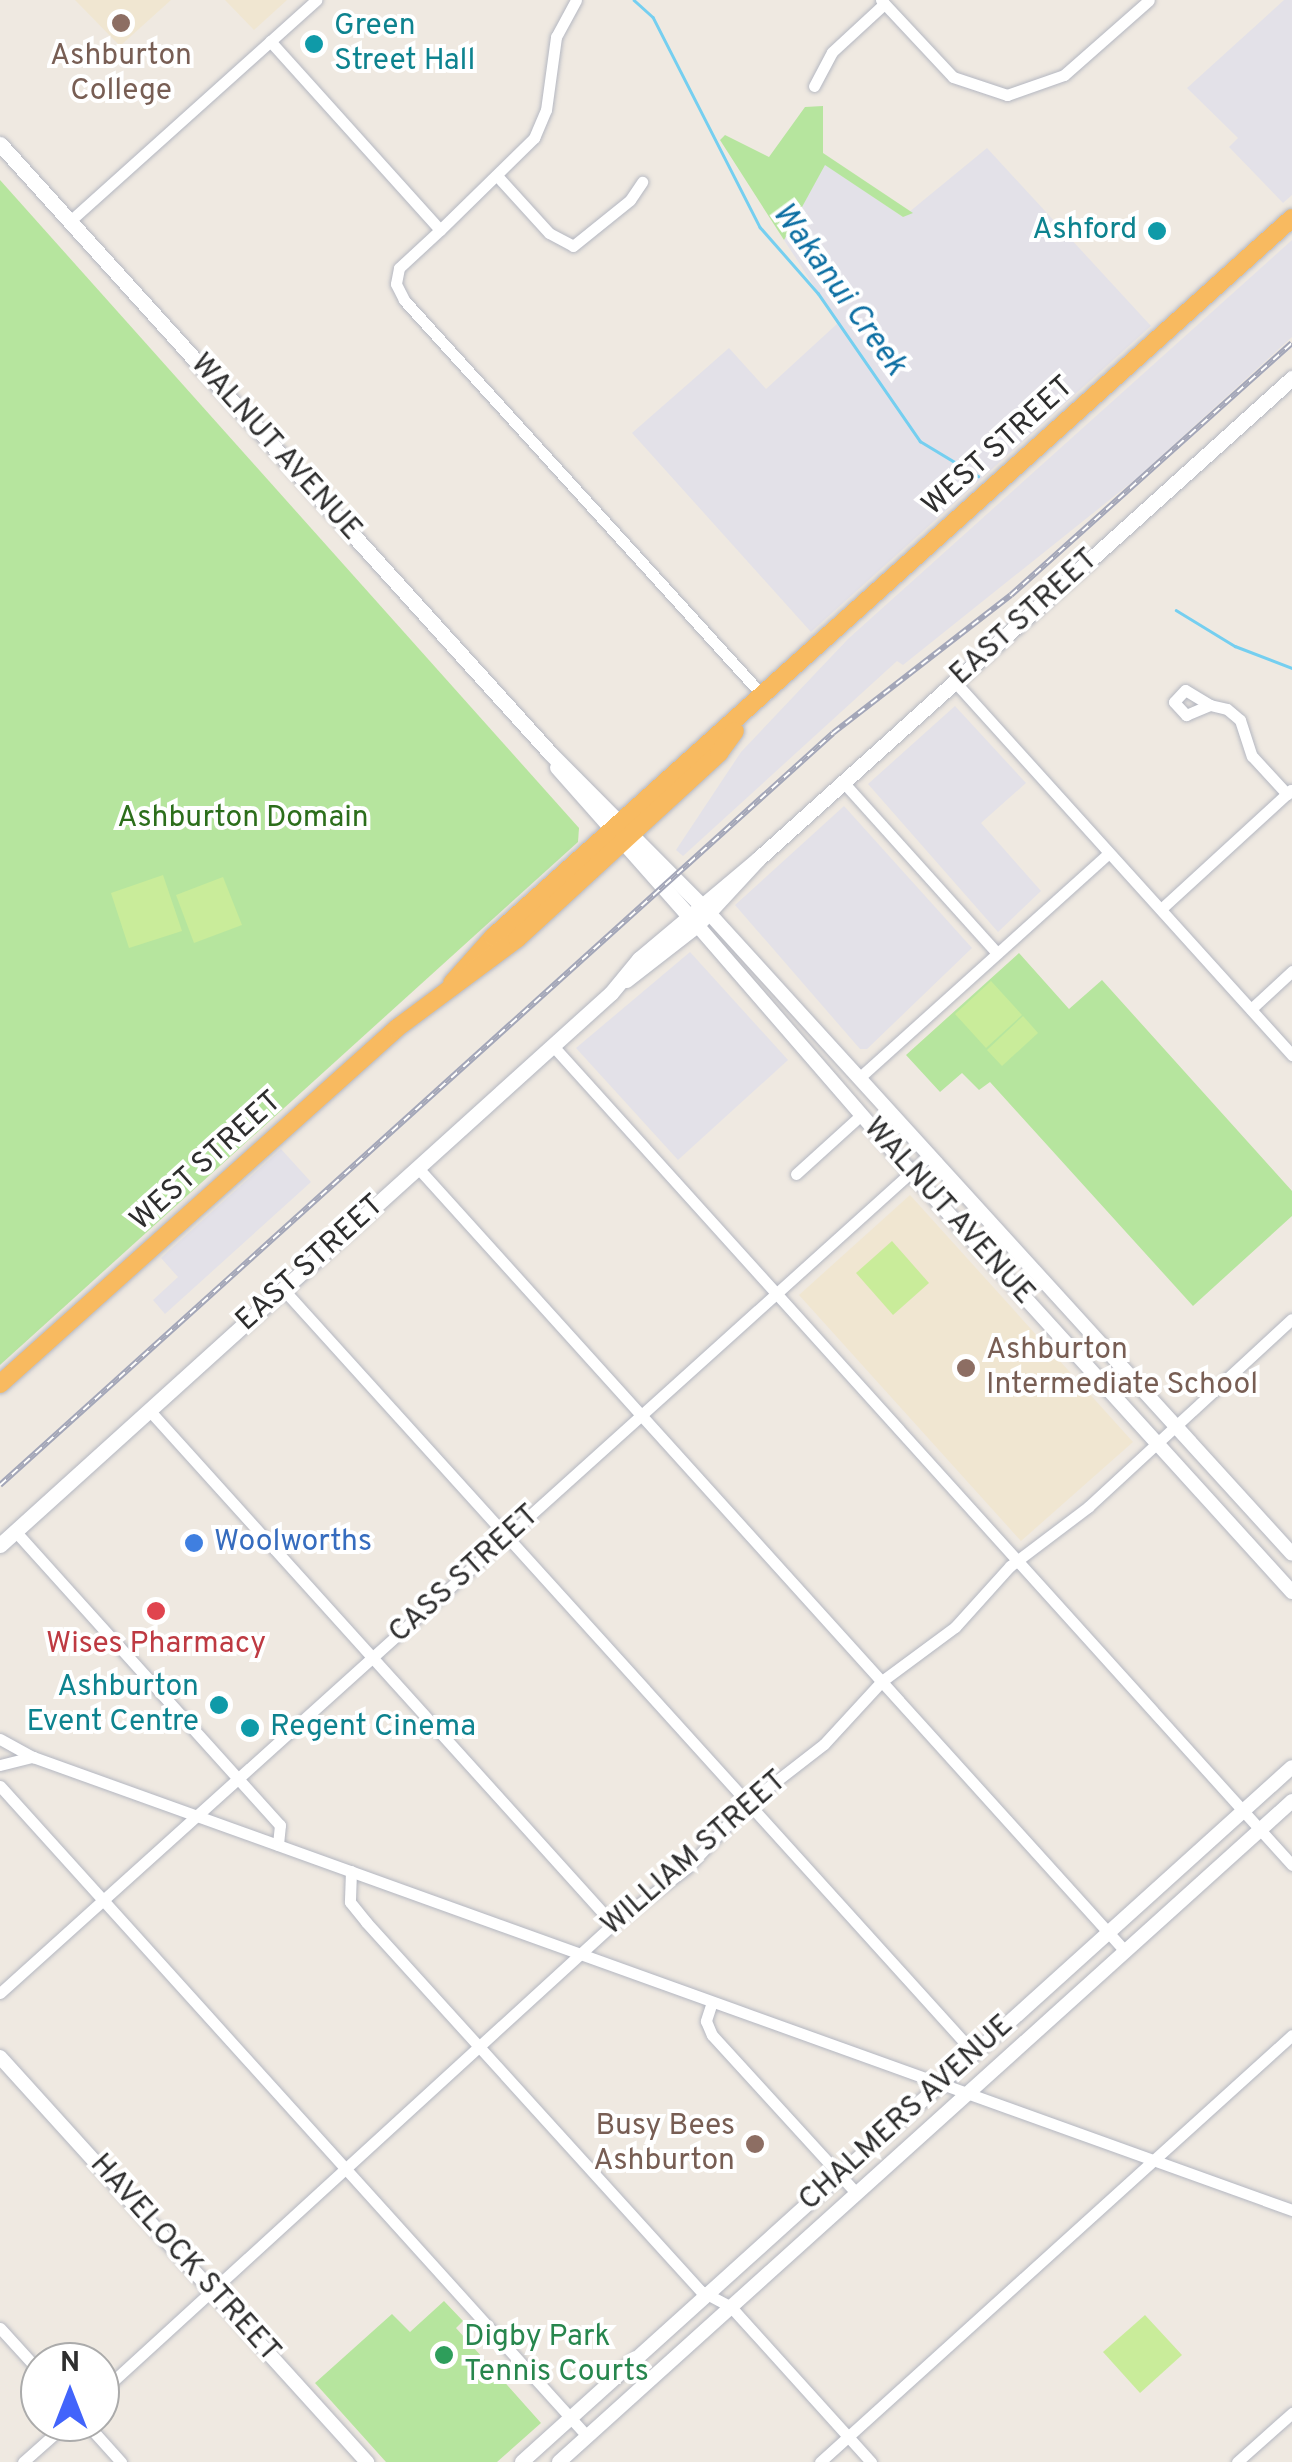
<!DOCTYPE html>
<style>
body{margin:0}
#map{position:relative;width:1292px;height:2462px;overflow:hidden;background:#efe9e1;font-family:Overpass,sans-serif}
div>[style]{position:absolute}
.industrial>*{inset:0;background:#e3e1e8}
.education>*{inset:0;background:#f0e6d1}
.green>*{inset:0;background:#b6e59e}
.pitch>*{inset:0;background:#c9ec9a}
.stream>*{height:2.5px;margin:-1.25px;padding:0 1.25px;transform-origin:1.25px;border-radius:1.25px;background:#75cff0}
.roads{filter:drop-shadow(0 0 2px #b4b7c1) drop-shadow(0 0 2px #b4b7c1)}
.minor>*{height:11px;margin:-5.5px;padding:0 5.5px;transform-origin:5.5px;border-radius:5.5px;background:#fff}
.tertiary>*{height:14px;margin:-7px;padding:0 7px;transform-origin:7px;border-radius:7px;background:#fff}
.secondary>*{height:15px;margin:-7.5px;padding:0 7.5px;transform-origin:7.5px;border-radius:7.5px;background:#fff}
.trunk>*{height:18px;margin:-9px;padding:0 9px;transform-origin:9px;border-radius:9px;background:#f8ba60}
.rail>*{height:6px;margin-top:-3px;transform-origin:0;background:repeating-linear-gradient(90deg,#fff 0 8px,#a3a6b8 0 16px);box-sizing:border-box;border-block:2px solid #a3a6b8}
.dots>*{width:28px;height:28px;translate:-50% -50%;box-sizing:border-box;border:5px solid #fff;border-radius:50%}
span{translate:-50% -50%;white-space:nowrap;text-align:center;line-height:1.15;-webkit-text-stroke:8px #fff;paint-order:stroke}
.culture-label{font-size:30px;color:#0d838f}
.left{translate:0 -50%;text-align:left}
.right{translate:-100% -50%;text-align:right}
.education-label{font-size:30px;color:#785e54}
.street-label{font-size:30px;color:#2e2e2e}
.park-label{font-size:30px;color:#2c6e1b}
.shop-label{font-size:30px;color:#366cbe}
.health-label{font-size:30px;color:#be3a42}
.leisure-label{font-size:30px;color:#27864d}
.water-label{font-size:32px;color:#0d6fa3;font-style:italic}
.north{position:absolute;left:20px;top:2342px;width:100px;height:100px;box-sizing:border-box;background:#fff;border:2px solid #ababab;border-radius:50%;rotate:0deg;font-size:28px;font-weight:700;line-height:40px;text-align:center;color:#2e2e2e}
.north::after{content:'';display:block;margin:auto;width:35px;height:45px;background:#4264fb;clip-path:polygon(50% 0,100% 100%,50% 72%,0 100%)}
</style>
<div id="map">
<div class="industrial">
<i style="clip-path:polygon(1284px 0,1292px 0,1292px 195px,1283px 203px,1229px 147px,1238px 138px,1187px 88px)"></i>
<i style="clip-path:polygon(987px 148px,1151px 326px,811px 632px,632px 433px,729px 348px,766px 389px,838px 323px,784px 240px,825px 164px,903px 217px)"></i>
<i style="clip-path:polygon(1292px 240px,1292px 337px,1137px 478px,903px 665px,897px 661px,683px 856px,676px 850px,741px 752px,848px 639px)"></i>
<i style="clip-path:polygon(955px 706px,1026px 783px,981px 823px,1041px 891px,998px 932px,868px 784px)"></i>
<i style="clip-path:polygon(844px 806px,972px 948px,867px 1049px,860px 1049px,735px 905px)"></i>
<i style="clip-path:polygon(690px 952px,788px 1060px,678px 1160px,576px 1048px)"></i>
<i style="clip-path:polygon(281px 1149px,311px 1182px,165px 1314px,153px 1300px,178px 1277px,161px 1258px)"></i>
</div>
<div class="education">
<i style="clip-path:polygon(75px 0,171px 0,120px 46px)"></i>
<i style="clip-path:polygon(225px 0,287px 0,254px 30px)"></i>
<i style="clip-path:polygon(910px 1195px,1133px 1442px,1021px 1541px,799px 1295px)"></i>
</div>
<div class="green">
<i style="clip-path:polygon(823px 106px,823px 153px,913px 213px,903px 217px,825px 165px,784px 240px,720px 140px,725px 135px,769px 157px,805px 107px)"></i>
<i style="clip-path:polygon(0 180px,579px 828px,578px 842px,0 1365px)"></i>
<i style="clip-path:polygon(1019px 953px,1069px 1009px,1102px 980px,1292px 1191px,1292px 1216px,1193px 1306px,990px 1082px,979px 1090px,962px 1073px,940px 1092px,906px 1055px)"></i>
<i style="clip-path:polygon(444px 2301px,463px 2321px,456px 2328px,541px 2423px,497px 2462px,386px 2462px,315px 2383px,392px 2314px,410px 2332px)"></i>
</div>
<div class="pitch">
<i style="clip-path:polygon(163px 875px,182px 931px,129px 948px,111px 893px)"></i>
<i style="clip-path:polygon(223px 877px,242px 925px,194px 943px,176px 895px)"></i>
<i style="clip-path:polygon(991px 981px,1022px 1015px,986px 1048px,955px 1014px)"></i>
<i style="clip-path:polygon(1023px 1016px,1038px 1033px,1002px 1066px,987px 1050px)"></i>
<i style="clip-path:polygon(892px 1241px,929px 1283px,893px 1315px,856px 1273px)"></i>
<i style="clip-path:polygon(1145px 2315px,1182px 2355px,1140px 2393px,1103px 2352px)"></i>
</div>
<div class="stream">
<i style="left:634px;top:0;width:25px;rotate:42deg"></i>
<i style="left:653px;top:17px;width:236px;rotate:63deg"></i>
<i style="left:760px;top:227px;width:88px;rotate:48.7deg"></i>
<i style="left:818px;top:293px;width:180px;rotate:55.4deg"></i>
<i style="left:920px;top:441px;width:68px;rotate:31.1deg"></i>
<i style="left:1176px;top:610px;width:69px;rotate:31.4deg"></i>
<i style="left:1235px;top:646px;width:61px;rotate:21.1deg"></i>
</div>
<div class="roads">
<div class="minor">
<i style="left:881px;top:0;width:105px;rotate:46.9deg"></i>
<i style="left:953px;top:77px;width:57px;rotate:18.4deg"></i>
<i style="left:1007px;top:95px;width:60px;rotate:-19.3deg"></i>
<i style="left:1064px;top:75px;width:113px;rotate:-41.4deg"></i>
<i style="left:270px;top:41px;width:254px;rotate:48deg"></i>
<i style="left:440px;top:230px;width:56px;rotate:137.2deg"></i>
<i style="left:399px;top:268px;width:16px;rotate:101deg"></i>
<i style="left:396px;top:284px;width:18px;rotate:63deg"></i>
<i style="left:404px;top:300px;width:536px;rotate:47.8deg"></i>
<i style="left:814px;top:86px;width:38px;rotate:-62deg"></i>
<i style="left:832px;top:52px;width:71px;rotate:-42.7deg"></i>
<i style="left:499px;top:178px;width:74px;rotate:47.7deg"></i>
<i style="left:549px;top:233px;width:27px;rotate:28deg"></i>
<i style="left:573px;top:246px;width:73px;rotate:-38.9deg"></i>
<i style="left:630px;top:200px;width:22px;rotate:-56deg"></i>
<i style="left:70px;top:221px;width:331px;rotate:-41.9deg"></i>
<i style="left:440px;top:230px;width:132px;rotate:-44.4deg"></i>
<i style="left:534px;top:138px;width:30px;rotate:-67deg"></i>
<i style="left:546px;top:110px;width:74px;rotate:-82.2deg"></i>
<i style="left:556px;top:37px;width:42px;rotate:-61.6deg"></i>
<i style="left:955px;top:682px;width:503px;rotate:47.9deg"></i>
<i style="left:1210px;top:705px;width:29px;rotate:-149deg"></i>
<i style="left:1185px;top:690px;width:16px;rotate:133deg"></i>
<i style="left:1174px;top:702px;width:18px;rotate:47deg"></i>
<i style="left:1186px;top:715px;width:26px;rotate:-23deg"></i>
<i style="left:1210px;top:705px;width:17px;rotate:13deg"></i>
<i style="left:1227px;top:709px;width:17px;rotate:40deg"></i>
<i style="left:1240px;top:720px;width:38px;rotate:72deg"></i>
<i style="left:1252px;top:756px;width:52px;rotate:47.4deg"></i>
<i style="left:843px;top:782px;width:230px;rotate:48deg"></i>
<i style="left:1161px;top:909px;width:176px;rotate:-42.5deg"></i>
<i style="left:1251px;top:1009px;width:56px;rotate:-42.8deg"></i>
<i style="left:553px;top:1046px;width:1103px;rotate:47.94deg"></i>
<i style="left:859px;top:1078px;width:336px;rotate:-42deg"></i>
<i style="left:418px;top:1168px;width:1055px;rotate:47.92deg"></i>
<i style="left:796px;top:1174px;width:86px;rotate:-42.2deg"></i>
<i style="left:283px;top:1289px;width:1030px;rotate:47.87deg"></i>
<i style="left:149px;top:1410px;width:692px;rotate:47.93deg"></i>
<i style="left:15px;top:1531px;width:396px;rotate:48deg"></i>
<i style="left:280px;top:1825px;width:20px;rotate:96deg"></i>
<i style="left:0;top:1739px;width:38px;rotate:29deg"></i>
<i style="left:33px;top:1757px;width:1338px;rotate:19.79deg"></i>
<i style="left:0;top:1765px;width:34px;rotate:-14deg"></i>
<i style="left:0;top:1786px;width:876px;rotate:47.92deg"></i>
<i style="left:351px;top:1871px;width:31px;rotate:92deg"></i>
<i style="left:350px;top:1902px;width:26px;rotate:51deg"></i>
<i style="left:366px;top:1922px;width:498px;rotate:47.8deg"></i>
<i style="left:701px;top:2291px;width:34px;rotate:28deg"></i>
<i style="left:731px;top:2307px;width:209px;rotate:47.9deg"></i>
<i style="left:0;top:1993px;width:1250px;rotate:-42.02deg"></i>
<i style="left:712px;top:2002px;width:20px;rotate:108deg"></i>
<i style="left:706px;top:2021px;width:15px;rotate:67deg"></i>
<i style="left:712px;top:2035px;width:215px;rotate:47.6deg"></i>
<i style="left:0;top:2328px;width:59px;rotate:47.7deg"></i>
<i style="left:100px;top:2393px;width:695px;rotate:-42.43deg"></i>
<i style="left:613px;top:1924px;width:94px;rotate:-37.2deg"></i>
<i style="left:688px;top:1867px;width:88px;rotate:-46.8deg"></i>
<i style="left:748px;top:1803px;width:96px;rotate:-37.8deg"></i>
<i style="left:824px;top:1744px;width:86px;rotate:-47.4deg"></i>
<i style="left:882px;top:1681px;width:91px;rotate:-36.5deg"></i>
<i style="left:955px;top:1627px;width:82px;rotate:-48deg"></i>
<i style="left:1010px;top:1566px;width:98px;rotate:-37.1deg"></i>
<i style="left:1088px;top:1507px;width:277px;rotate:-42.7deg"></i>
<i style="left:85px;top:2422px;width:54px;rotate:48deg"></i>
<i style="left:23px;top:2462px;width:60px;rotate:-41.6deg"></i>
<i style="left:820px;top:2462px;width:636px;rotate:-42.13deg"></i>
<i style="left:1237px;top:2462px;width:74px;rotate:-41.7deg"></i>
</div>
<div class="tertiary">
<i style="left:709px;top:913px;width:866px;rotate:47.71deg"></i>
<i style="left:697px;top:925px;width:327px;rotate:49.1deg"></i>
<i style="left:911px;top:1172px;width:567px;rotate:47.79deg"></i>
<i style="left:0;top:2057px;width:547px;rotate:47.82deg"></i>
<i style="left:522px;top:2462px;width:1037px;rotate:-42.07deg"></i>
<i style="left:559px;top:2462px;width:987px;rotate:-42.04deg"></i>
</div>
<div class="secondary">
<i style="left:0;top:144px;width:821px;rotate:47.91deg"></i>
<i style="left:550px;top:753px;width:226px;rotate:45.2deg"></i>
<i style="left:557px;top:767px;width:207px;rotate:48.5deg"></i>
<i style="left:626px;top:980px;width:90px;rotate:-37.8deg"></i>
<i style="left:697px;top:925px;width:90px;rotate:-47.3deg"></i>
<i style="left:758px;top:859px;width:719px;rotate:-42.01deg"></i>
<i style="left:0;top:1545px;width:823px;rotate:-42.1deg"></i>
<i style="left:611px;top:993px;width:44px;rotate:-50.5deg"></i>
<i style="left:639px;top:959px;width:155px;rotate:-40deg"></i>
</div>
<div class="trunk">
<i style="left:452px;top:983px;width:62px;rotate:-48.3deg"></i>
<i style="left:493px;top:937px;width:1075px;rotate:-41.98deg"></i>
<i style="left:0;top:1384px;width:533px;rotate:-41.88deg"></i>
<i style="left:397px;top:1028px;width:149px;rotate:-36.6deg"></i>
<i style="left:517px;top:939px;width:275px;rotate:-42.6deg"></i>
<i style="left:719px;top:753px;width:27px;rotate:-54deg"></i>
</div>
</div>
<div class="rail">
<i style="left:0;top:1485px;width:1122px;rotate:-42.07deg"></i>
<i style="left:833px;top:733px;width:225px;rotate:-37.8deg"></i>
<i style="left:1011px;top:595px;width:377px;rotate:-41.9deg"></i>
</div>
<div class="dots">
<i style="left:121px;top:23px;background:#8d6e63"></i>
<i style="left:314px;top:44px;background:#0f9aa8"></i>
<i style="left:1157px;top:231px;background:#0f9aa8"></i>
<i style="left:966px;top:1368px;background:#8d6e63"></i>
<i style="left:194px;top:1543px;background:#3f7fe0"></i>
<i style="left:156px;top:1611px;background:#e0444e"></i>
<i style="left:219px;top:1705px;background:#0f9aa8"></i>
<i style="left:250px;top:1728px;background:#0f9aa8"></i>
<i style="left:755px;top:2144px;background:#8d6e63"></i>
<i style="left:444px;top:2355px;background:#2e9e5b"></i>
</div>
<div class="culture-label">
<span class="left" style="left:334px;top:44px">Green<br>Street Hall</span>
<span class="right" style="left:1137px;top:231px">Ashford</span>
<span class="right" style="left:199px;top:1705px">Ashburton<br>Event Centre</span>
<span class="left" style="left:270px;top:1728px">Regent Cinema</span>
</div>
<div class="education-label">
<span style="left:121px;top:74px">Ashburton<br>College</span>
<span class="left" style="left:986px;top:1368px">Ashburton<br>Intermediate School</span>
<span class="right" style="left:735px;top:2144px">Busy Bees<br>Ashburton</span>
</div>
<div class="street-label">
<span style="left:999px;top:447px;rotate:-42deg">WEST STREET</span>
<span style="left:275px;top:448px;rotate:48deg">WALNUT AVENUE</span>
<span style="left:1025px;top:618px;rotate:-42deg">EAST STREET</span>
<span style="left:207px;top:1162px;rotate:-42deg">WEST STREET</span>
<span style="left:948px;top:1212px;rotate:48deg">WALNUT AVENUE</span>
<span style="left:311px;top:1264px;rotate:-42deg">EAST STREET</span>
<span style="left:465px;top:1575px;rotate:-42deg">CASS STREET</span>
<span style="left:695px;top:1854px;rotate:-41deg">WILLIAM STREET</span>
<span style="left:907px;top:2114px;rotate:-42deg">CHALMERS AVENUE</span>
<span style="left:184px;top:2259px;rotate:48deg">HAVELOCK STREET</span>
</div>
<div class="park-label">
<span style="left:243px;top:819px">Ashburton Domain</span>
</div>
<div class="shop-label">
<span class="left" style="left:214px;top:1543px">Woolworths</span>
</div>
<div class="health-label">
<span style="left:156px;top:1645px">Wises Pharmacy</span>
</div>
<div class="leisure-label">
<span class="left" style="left:464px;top:2355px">Digby Park<br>Tennis Courts</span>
</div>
<div class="water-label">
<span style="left:838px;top:290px;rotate:54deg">Wakanui Creek</span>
</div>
<div class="north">N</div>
</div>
